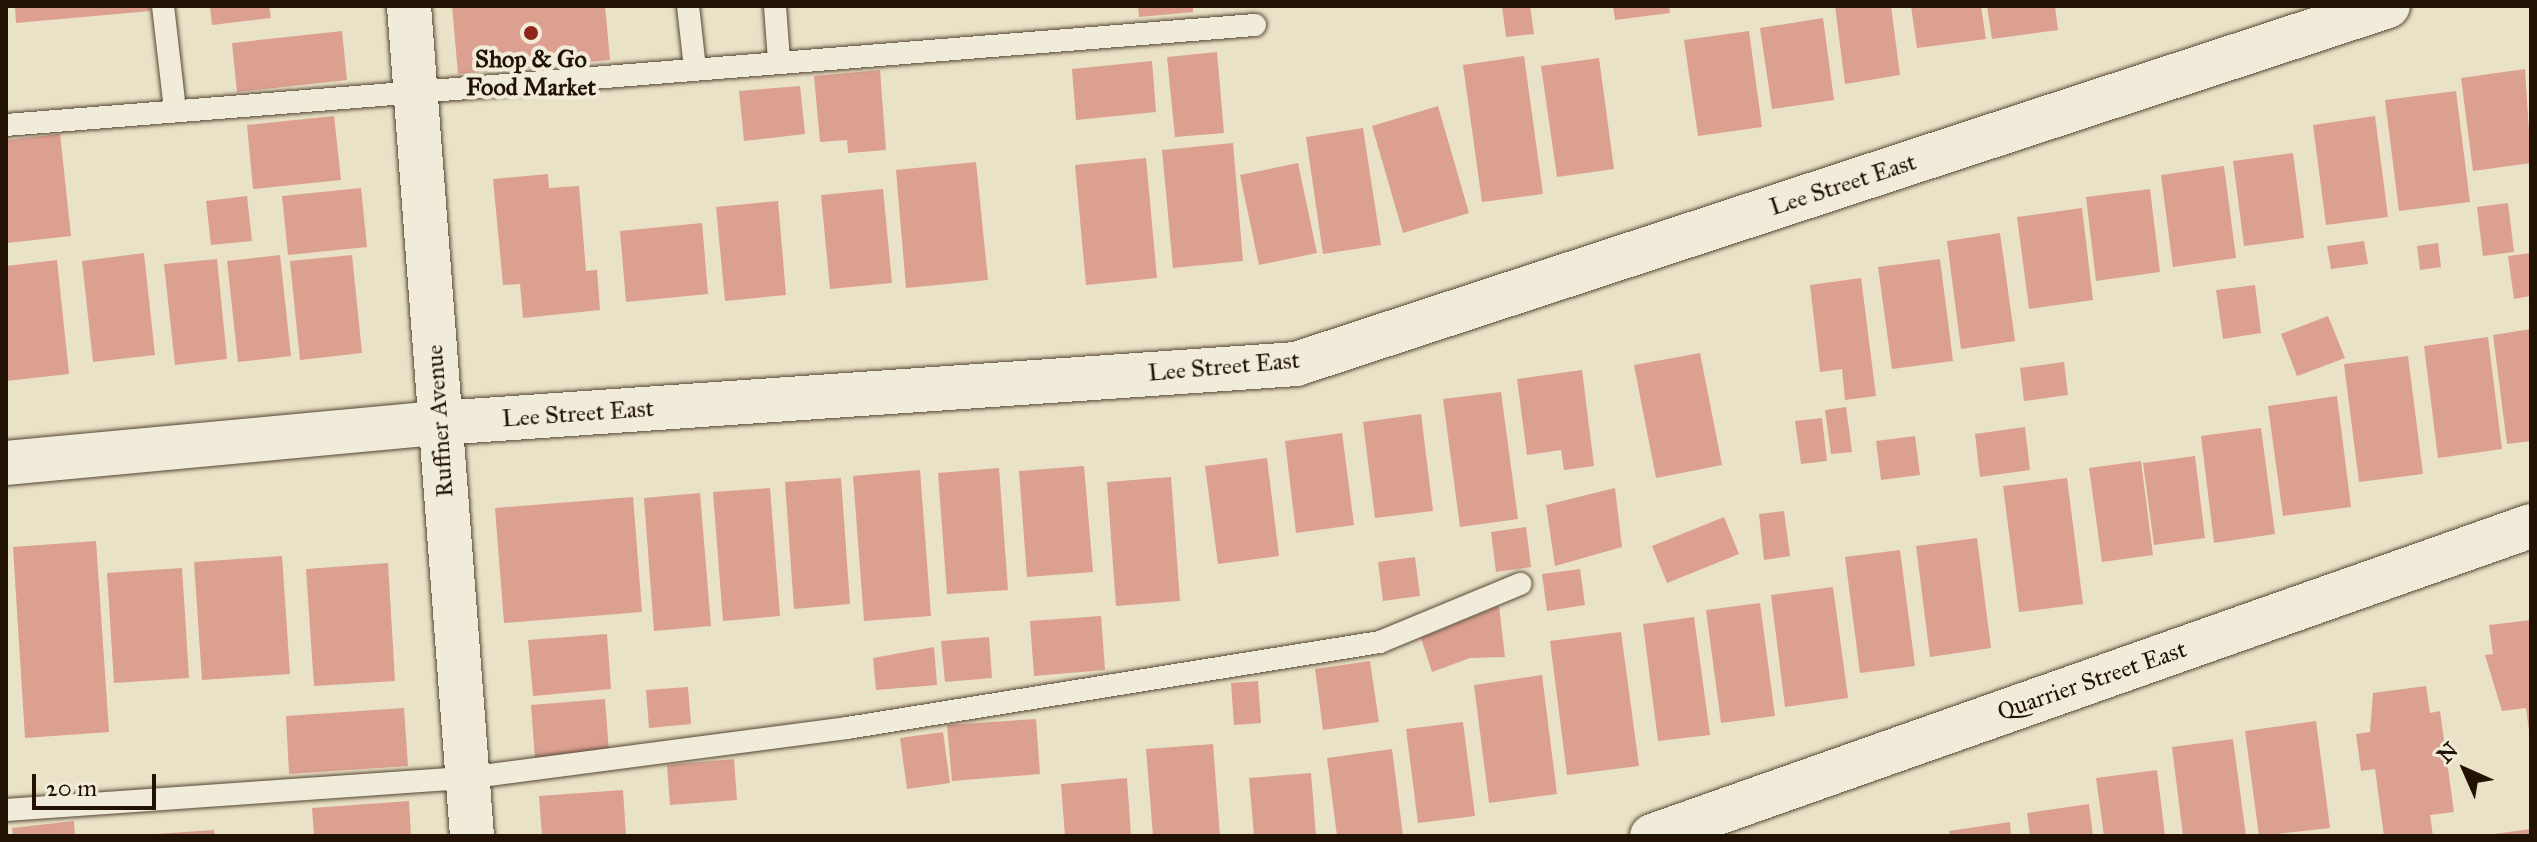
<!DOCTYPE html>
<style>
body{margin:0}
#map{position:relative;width:2537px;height:842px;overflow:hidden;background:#eae2c6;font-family:"IM FELL Great Primer",serif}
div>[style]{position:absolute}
.building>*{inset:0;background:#dca091}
.roads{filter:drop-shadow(0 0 2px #544634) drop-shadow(0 0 2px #544634)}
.lane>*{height:22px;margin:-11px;padding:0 11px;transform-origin:11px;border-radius:11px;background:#f1ecda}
.street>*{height:44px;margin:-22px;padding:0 22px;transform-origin:22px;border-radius:22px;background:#f1ecda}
.secondary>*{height:44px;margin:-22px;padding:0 22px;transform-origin:22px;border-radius:22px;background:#f1ecda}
.dots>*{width:22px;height:22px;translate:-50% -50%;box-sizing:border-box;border:4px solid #f1ecda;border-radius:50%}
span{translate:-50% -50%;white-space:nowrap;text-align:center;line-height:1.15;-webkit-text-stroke:8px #f1ecda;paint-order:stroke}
.poi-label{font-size:24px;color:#221204;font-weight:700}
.street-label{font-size:24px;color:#221204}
.frame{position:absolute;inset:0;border:8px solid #221204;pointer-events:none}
.north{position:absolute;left:2425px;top:730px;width:80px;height:80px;-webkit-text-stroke:6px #f1ecda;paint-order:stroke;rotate:315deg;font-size:22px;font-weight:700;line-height:32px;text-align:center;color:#221204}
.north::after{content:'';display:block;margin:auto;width:28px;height:36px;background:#221204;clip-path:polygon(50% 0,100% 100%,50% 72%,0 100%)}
.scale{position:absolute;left:32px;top:774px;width:124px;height:36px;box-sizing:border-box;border:4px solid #221204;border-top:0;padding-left:10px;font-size:24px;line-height:28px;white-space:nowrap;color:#221204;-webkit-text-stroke:6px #f1ecda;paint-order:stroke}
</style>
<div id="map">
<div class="building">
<i style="clip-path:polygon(15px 6px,150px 6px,150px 11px,16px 23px)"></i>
<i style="clip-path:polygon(210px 6px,269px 6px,271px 18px,212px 25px)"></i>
<i style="clip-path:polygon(452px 6px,605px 6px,610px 60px,458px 74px)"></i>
<i style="clip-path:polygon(1138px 6px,1193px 6px,1193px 12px,1139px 17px)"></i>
<i style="clip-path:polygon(1502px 6px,1530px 6px,1534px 34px,1506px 37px)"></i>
<i style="clip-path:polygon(1613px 6px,1669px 6px,1670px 13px,1615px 20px)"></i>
<i style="clip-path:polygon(1835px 6px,1891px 6px,1900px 75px,1845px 84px)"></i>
<i style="clip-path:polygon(1911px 6px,1981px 6px,1986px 39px,1917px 48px)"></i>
<i style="clip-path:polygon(1987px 6px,2055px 6px,2058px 30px,1992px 39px)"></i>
<i style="clip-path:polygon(1823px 18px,1834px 100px,1772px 109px,1760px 28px)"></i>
<i style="clip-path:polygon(342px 31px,347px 80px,237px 92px,232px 43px)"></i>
<i style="clip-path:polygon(1749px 31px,1762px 127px,1698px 136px,1684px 40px)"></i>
<i style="clip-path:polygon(1217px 52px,1224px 133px,1175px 137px,1167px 57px)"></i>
<i style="clip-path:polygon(1524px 56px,1543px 194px,1482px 202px,1463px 65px)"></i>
<i style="clip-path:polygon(1599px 58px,1614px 169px,1557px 177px,1541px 66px)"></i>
<i style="clip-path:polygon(1152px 61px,1156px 112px,1076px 120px,1072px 69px)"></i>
<i style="clip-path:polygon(2525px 69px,2531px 163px,2473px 171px,2461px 78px)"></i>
<i style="clip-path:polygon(880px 70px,886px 150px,848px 153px,847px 140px,820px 142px,814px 76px)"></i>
<i style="clip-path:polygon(800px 86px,805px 134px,744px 141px,739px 91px)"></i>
<i style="clip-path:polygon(2456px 91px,2470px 202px,2399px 211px,2385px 100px)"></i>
<i style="clip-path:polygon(1438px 106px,1469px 213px,1403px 233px,1372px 126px)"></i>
<i style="clip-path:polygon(334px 116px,341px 180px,253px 189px,247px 125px)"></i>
<i style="clip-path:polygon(2375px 116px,2388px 217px,2326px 225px,2313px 125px)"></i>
<i style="clip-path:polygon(1363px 128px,1381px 245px,1323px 254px,1306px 137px)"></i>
<i style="clip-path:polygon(60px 134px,71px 236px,7px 243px,6px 140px)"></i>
<i style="clip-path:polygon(1233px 143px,1243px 261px,1173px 268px,1162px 150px)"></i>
<i style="clip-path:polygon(2293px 153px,2304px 238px,2244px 246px,2233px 161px)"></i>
<i style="clip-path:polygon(1146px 158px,1157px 278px,1086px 285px,1075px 165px)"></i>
<i style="clip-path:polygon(976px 162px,988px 280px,906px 288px,896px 170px)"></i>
<i style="clip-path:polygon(1298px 163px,1317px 253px,1259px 265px,1240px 175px)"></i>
<i style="clip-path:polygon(2224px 166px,2236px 258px,2173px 267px,2161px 175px)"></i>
<i style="clip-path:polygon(548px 174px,549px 188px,579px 186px,586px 271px,597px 270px,600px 310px,523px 318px,520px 284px,503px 285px,493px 179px)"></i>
<i style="clip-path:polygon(361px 188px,367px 247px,288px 255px,282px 196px)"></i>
<i style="clip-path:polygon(883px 189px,892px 283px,830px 289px,821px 195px)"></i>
<i style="clip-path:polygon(2150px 189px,2160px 272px,2096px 281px,2086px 197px)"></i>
<i style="clip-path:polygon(247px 196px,252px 241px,211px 245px,206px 201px)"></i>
<i style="clip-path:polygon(778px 201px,786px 295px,725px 301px,716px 207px)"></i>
<i style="clip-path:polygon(2508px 203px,2514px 252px,2483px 256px,2477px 207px)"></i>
<i style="clip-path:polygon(2082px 208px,2093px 300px,2029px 309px,2017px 217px)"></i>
<i style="clip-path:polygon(702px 223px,708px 294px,626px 302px,620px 231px)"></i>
<i style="clip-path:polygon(2000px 233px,2015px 341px,1961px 349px,1947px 241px)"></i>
<i style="clip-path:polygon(2364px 241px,2368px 264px,2331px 269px,2327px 246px)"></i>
<i style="clip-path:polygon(2438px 243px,2441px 267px,2420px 270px,2417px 246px)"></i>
<i style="clip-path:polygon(144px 253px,155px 355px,93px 362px,82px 261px)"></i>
<i style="clip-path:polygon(2531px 253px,2531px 296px,2514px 299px,2508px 256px)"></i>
<i style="clip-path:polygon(280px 255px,291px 356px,238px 362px,227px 261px)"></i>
<i style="clip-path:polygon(352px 255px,362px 353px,300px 360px,290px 261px)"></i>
<i style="clip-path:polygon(217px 259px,227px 359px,175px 365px,164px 264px)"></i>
<i style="clip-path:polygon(1940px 259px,1953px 361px,1892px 369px,1878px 267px)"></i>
<i style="clip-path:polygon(57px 260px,69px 374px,6px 381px,6px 266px)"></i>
<i style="clip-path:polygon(1861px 278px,1876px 396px,1845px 400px,1842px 369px,1820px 372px,1810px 285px)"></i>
<i style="clip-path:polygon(2255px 285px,2261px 333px,2223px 339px,2216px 290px)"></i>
<i style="clip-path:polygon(2328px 316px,2345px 358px,2297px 376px,2281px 334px)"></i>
<i style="clip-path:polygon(2531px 329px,2531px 441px,2507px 444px,2493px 335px)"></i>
<i style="clip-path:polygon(2488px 337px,2502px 449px,2438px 458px,2424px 346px)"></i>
<i style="clip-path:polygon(1700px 353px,1722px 465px,1656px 478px,1634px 365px)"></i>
<i style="clip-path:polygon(2408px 356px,2423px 474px,2359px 482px,2344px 364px)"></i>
<i style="clip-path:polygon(2064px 362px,2068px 395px,2024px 401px,2020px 368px)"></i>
<i style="clip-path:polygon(1582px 370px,1594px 466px,1564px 470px,1561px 450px,1527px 455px,1517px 379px)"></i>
<i style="clip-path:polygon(1501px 392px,1518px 519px,1460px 527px,1443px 399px)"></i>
<i style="clip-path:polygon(2337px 396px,2351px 507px,2283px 516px,2268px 406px)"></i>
<i style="clip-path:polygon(1846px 407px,1852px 452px,1831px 454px,1825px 410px)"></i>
<i style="clip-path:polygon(1421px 414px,1433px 511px,1375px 518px,1363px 422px)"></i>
<i style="clip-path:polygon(1822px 418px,1827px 461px,1801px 464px,1795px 421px)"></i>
<i style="clip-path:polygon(2025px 427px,2030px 470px,1980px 477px,1975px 434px)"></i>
<i style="clip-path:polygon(2261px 428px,2275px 534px,2214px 543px,2201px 436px)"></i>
<i style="clip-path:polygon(1342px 433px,1354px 525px,1296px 533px,1285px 441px)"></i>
<i style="clip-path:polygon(1915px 436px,1920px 475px,1881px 480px,1876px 441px)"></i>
<i style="clip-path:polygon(2195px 456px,2205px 538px,2154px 545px,2143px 463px)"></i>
<i style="clip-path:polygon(1267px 458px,1279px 556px,1218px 564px,1205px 466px)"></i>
<i style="clip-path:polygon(2141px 461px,2153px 555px,2102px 562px,2089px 468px)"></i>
<i style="clip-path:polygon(1084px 466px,1093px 572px,1027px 577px,1019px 471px)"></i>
<i style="clip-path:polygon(999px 468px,1008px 590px,947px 594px,938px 473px)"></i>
<i style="clip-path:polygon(920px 470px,931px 616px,864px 621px,853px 476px)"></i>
<i style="clip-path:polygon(1171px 477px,1180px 601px,1116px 606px,1107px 482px)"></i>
<i style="clip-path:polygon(841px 478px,850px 604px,794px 609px,785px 482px)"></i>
<i style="clip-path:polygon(2067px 478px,2083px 604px,2019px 612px,2003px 486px)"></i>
<i style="clip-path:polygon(770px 488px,780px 616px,723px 621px,713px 492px)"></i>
<i style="clip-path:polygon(1615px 488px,1622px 547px,1555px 566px,1546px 505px)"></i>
<i style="clip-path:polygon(700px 493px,711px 626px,654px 631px,644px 498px)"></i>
<i style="clip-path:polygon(633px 497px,642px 612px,504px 623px,495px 508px)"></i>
<i style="clip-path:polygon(1784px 511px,1790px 556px,1764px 560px,1759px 514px)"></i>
<i style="clip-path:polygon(1724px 517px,1739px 554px,1667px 583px,1652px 546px)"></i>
<i style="clip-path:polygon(1526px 527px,1531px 567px,1496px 572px,1491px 532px)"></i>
<i style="clip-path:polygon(1977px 538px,1991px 648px,1930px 657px,1916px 546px)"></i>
<i style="clip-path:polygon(96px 541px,109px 732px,25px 738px,13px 547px)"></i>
<i style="clip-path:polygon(1900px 550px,1915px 666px,1860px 673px,1845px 557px)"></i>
<i style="clip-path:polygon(282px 556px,290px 674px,202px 680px,194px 562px)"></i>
<i style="clip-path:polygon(1415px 557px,1420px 596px,1383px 601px,1378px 562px)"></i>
<i style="clip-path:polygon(388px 563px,395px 681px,314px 686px,306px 569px)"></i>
<i style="clip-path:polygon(182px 568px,189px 678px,114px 683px,107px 573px)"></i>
<i style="clip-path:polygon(1580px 569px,1585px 605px,1547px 611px,1542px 574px)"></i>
<i style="clip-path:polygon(1833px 587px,1848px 698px,1785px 707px,1771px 595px)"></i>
<i style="clip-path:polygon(1760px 603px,1775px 716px,1721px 723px,1706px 610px)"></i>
<i style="clip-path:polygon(1499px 606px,1505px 657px,1470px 658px,1432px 672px,1421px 638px)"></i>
<i style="clip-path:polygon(1101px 616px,1105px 670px,1034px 676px,1030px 621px)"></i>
<i style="clip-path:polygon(1694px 617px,1710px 735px,1658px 741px,1643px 624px)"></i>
<i style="clip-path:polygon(2531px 620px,2531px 731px,2529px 731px,2526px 708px,2502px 711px,2485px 655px,2493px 654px,2489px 625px)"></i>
<i style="clip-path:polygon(1621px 632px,1639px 766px,1567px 775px,1550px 641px)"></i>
<i style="clip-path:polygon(607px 634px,611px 689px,533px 696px,528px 640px)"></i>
<i style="clip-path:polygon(989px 637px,992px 678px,945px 682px,941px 641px)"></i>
<i style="clip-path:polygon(934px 647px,937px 685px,876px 690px,873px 658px)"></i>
<i style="clip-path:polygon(1370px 661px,1379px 722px,1323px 730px,1315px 669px)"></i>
<i style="clip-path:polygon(1542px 675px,1557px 794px,1489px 803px,1474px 685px)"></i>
<i style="clip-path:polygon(1258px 681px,1261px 723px,1234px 725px,1231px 683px)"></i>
<i style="clip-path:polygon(2426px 686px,2430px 713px,2440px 711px,2454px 812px,2430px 815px,2433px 836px,2384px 836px,2375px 769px,2361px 771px,2356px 734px,2370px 732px,2373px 693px)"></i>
<i style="clip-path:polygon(688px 687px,691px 724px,649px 728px,646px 690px)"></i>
<i style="clip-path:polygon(605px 699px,609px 753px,535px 759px,531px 705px)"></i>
<i style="clip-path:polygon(404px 708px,408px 766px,289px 774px,286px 716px)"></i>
<i style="clip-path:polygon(1036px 719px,1040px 774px,952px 781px,947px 725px)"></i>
<i style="clip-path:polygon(2316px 721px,2330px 828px,2259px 836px,2245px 731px)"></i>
<i style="clip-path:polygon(1463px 722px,1475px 816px,1418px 823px,1406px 729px)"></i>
<i style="clip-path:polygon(943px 732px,950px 783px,907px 789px,900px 738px)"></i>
<i style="clip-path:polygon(2233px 739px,2246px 836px,2183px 836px,2172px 747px)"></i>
<i style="clip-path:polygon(1213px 744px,1220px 836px,1153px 836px,1146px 749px)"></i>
<i style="clip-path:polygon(1392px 749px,1403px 836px,1337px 836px,1327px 758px)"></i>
<i style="clip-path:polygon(734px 759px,737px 800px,670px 805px,667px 765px)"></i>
<i style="clip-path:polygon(2157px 770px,2165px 836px,2104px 836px,2096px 778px)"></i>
<i style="clip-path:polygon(1311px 773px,1316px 836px,1254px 836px,1249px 778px)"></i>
<i style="clip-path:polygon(1127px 778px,1131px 836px,1065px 836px,1061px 784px)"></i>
<i style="clip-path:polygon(623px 790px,626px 836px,542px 836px,539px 796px)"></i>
<i style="clip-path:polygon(409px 801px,411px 836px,314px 836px,312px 808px)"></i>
<i style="clip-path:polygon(2089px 804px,2093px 836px,2030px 836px,2027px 813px)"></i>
<i style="clip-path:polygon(74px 821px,75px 836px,13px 836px,12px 828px)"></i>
<i style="clip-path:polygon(2010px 822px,2011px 836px,1950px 836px,1949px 831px)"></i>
<i style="clip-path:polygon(2531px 829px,2531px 836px,2495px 836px,2494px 834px)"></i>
<i style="clip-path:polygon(214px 830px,215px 836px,156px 836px,156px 834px)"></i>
</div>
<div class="roads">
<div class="lane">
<i style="left:163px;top:6px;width:105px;rotate:83.4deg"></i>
<i style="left:688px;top:6px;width:62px;rotate:83.6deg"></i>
<i style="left:775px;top:6px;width:55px;rotate:85.8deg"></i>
<i style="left:6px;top:125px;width:1253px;rotate:-4.58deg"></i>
<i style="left:6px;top:810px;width:462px;rotate:-4deg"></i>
<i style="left:467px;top:778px;width:383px;rotate:-7.5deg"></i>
<i style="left:847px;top:728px;width:540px;rotate:-9.17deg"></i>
<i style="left:1380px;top:642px;width:152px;rotate:-22.5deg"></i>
</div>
<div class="street">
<i style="left:409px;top:6px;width:832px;rotate:85.66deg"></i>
<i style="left:6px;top:463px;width:436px;rotate:-5.3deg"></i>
<i style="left:440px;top:423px;width:858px;rotate:-3.94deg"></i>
<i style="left:1296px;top:364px;width:1149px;rotate:-18.15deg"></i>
</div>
<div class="secondary">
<i style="left:1652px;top:836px;width:932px;rotate:-19.43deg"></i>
</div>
</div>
<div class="dots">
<i style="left:531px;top:33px;background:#8f2418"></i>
</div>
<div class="poi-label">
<span style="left:531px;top:74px">Shop &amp; Go<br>Food Market</span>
</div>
<div class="street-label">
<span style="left:1843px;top:185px;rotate:-18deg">Lee Street East</span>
<span style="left:1224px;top:367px;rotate:-5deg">Lee Street East</span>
<span style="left:578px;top:414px;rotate:-4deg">Lee Street East</span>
<span style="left:440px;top:421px;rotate:-94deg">Ruffner Avenue</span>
<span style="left:2092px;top:681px;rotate:-19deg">Quarrier Street East</span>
</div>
<div class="frame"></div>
<div class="north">N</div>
<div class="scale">20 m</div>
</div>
